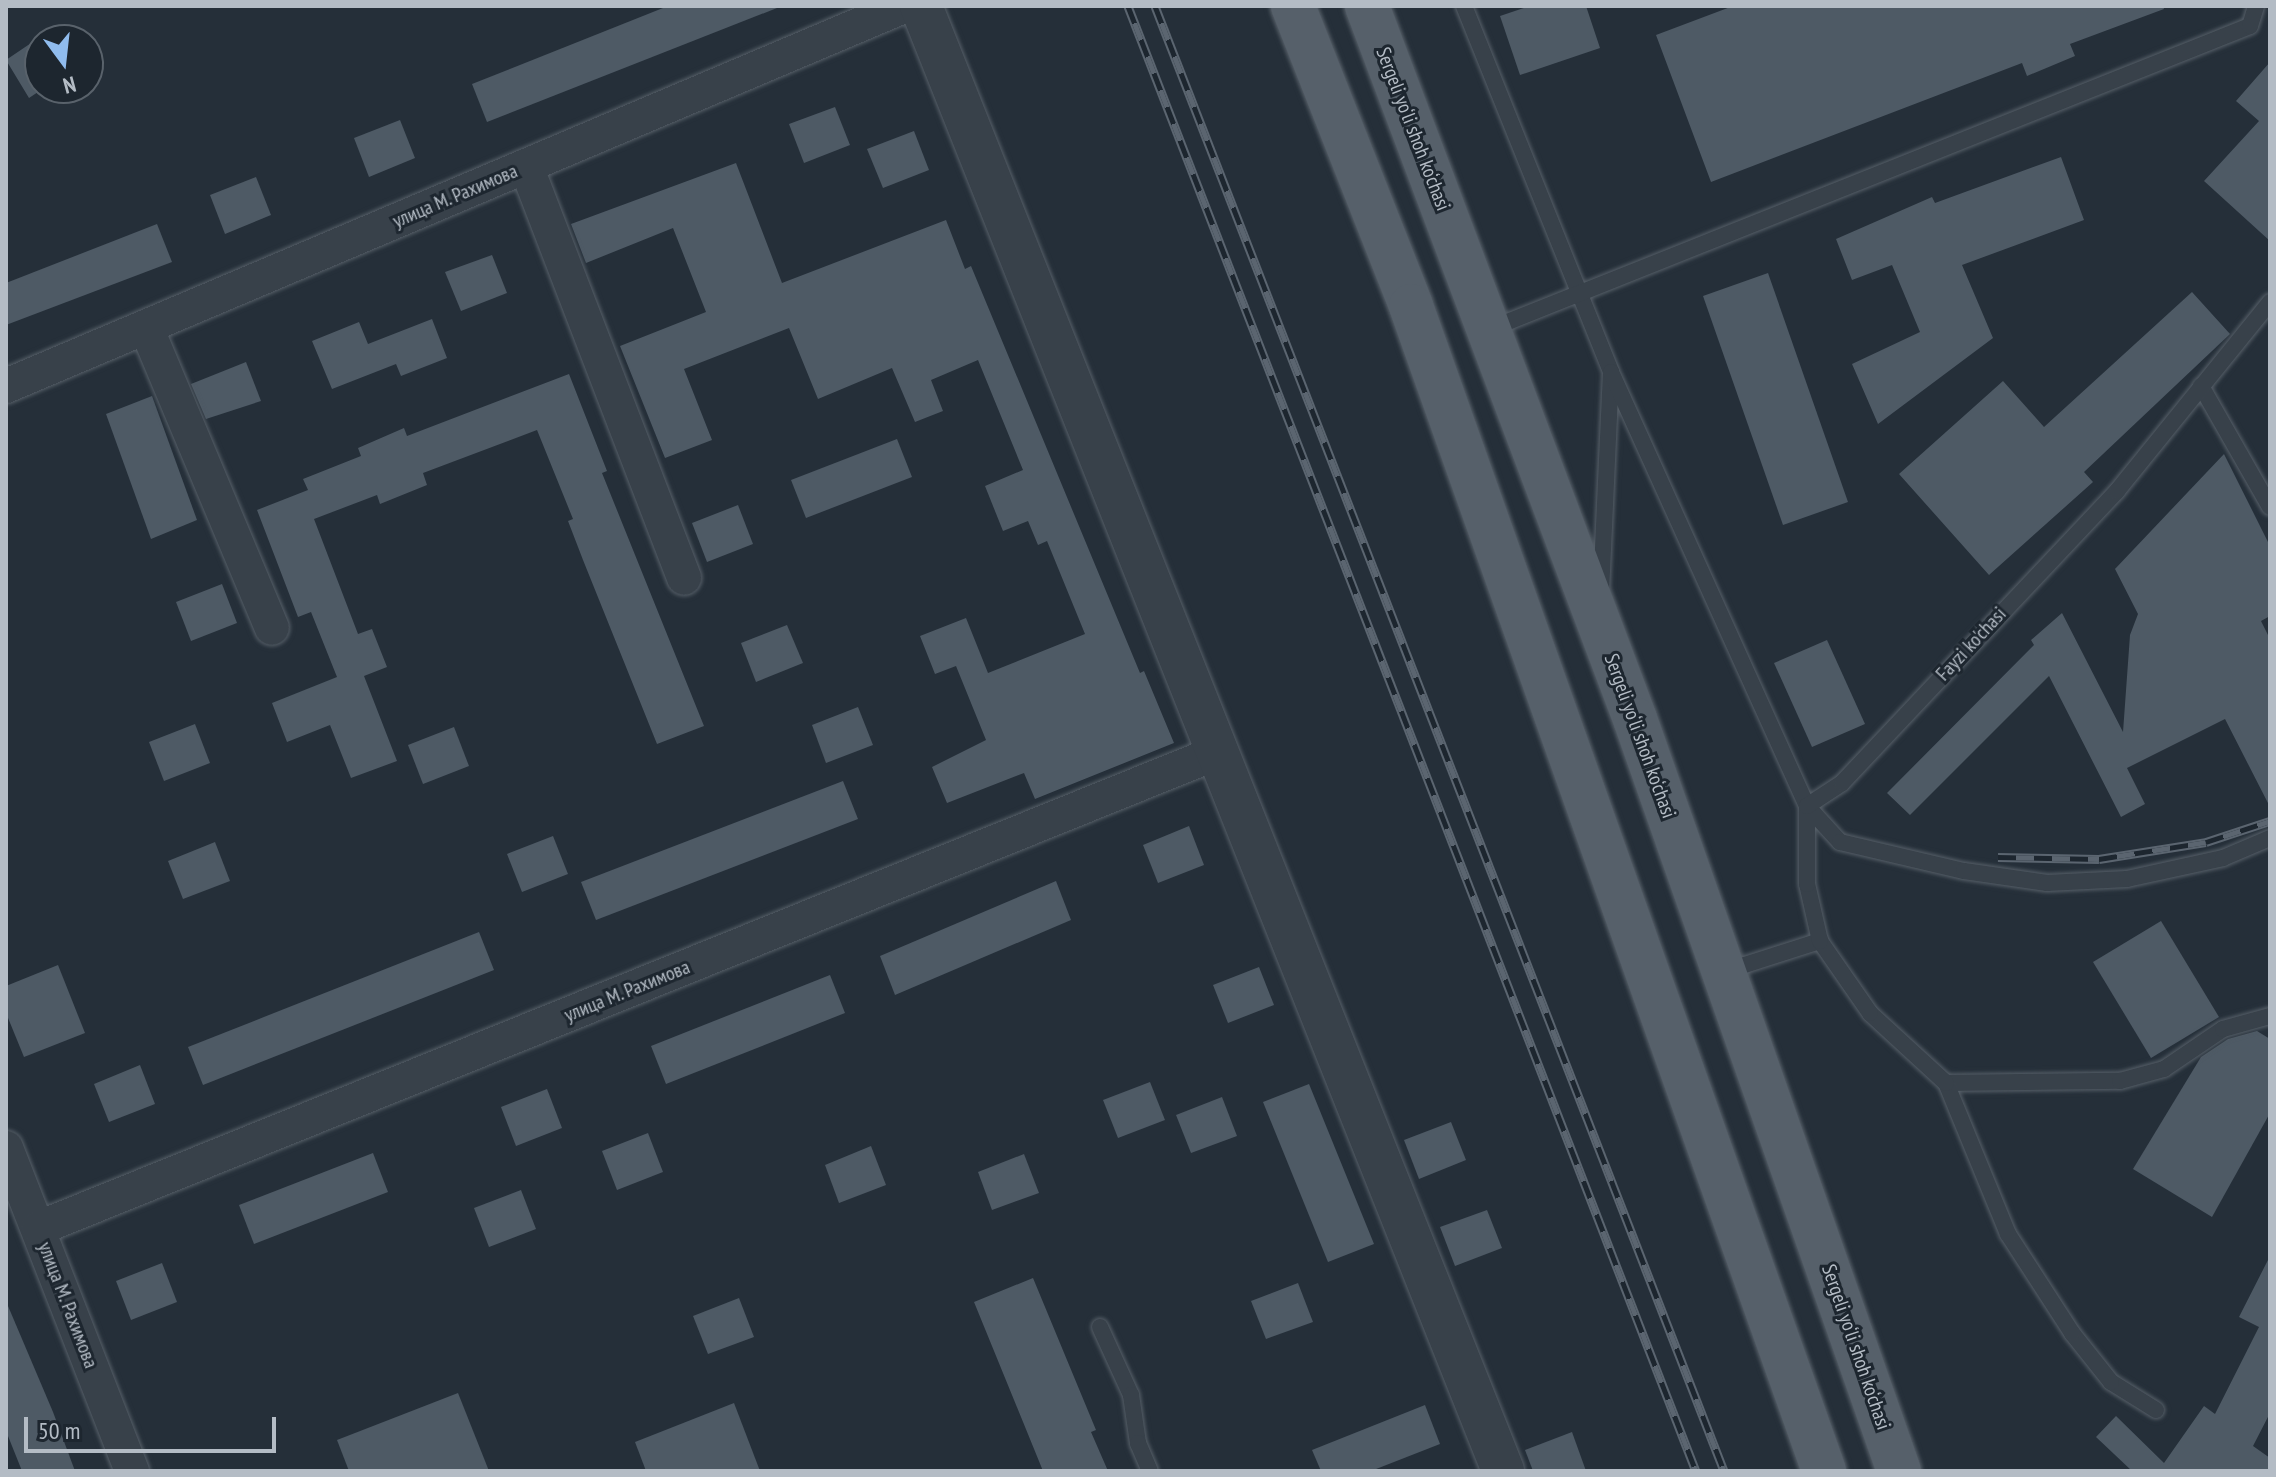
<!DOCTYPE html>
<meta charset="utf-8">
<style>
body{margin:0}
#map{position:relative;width:2276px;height:1477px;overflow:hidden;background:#252f39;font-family:"PT Sans Narrow",sans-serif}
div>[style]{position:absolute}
.building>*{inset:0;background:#4e5a65}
.roads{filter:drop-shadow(0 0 2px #565f68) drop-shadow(0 0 2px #565f68)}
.service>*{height:16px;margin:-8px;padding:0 8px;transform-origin:8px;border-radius:8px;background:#38414a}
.minor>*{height:34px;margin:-17px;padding:0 17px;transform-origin:17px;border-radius:17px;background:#38414a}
.tertiary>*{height:42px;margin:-21px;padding:0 21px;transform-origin:21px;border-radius:21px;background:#38414a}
.primary>*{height:44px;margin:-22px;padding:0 22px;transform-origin:22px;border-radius:22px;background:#56606a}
.rail>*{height:9px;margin-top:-4.5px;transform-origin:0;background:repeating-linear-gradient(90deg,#1d262f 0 18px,#5b6570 0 36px);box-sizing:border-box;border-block:2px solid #5b6570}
span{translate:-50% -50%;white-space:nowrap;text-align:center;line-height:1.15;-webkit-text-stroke:6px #1d262f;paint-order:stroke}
.street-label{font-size:20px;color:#b4bcc5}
.frame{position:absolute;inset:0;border:8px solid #b4bcc5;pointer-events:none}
.north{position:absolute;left:24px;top:24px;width:80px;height:80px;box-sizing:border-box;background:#1d262f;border:2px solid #59626b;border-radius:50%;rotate:165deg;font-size:22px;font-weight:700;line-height:32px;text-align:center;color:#b4bcc5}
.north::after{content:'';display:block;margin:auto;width:28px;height:36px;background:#90bcee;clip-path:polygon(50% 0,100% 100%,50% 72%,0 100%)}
.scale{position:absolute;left:24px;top:1417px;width:252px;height:36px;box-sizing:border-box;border:4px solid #b4bcc5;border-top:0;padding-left:10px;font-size:24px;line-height:28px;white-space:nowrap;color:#b4bcc5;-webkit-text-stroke:6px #1d262f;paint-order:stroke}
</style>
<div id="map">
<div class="building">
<i style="clip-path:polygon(668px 6px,777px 8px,487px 122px,472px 84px)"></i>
<i style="clip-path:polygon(1530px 6px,1586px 6px,1600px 48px,1520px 75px,1500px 16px)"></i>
<i style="clip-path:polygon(1733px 6px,2163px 6px,2164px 9px,2070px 44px,2075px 56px,2027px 76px,2022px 63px,1711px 182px,1656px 35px)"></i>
<i style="clip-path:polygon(40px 37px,40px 88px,44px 88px,29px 98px,6px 60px)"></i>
<i style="clip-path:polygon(2270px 62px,2270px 241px,2204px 181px,2259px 121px,2236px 101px)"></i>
<i style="clip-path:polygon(835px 107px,850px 145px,804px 163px,789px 124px)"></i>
<i style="clip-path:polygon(400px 120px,415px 158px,369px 177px,354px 138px)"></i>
<i style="clip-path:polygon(914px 131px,929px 170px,883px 188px,867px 149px)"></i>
<i style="clip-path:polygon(2061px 157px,2084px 220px,1962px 265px,1993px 338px,1878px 424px,1852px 364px,1920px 332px,1892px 265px,1852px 280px,1836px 239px,1932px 197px,1935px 203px)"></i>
<i style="clip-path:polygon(736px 163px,782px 283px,946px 220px,965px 269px,971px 266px,1140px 673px,1144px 671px,1174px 743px,1035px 799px,1024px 773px,947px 803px,932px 767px,986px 740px,956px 666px,935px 674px,920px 636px,966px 618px,988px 673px,1085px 634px,1047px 541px,1038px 545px,1028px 521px,1003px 531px,985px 486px,1023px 470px,978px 360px,931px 380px,943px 411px,915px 422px,892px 368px,818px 399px,789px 328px,684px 369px,712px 440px,665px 458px,620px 346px,706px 312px,673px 228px,586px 263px,571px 224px)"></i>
<i style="clip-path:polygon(256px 177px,271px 215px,225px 234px,210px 195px)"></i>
<i style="clip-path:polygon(157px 224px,172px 262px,6px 325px,6px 283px)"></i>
<i style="clip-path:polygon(492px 255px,507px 293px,461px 311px,445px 272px)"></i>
<i style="clip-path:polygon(1768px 273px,1848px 502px,1783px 525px,1703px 296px)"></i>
<i style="clip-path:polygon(2192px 292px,2230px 334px,2084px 472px,2093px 482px,1989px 575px,1899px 474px,2003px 381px,2044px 427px)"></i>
<i style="clip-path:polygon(432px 319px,447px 358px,401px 376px,396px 364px,332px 389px,312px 341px,359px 322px,368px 344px)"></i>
<i style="clip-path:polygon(246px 362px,261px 401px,206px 419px,191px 384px)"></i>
<i style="clip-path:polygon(569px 374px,607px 471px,602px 473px,704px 726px,657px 744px,583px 560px,568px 521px,573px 519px,537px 430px,423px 473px,427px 485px,380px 504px,377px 495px,314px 519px,358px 634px,372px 629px,387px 667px,364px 676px,397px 761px,351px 778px,330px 725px,287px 742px,272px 703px,337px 677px,311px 612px,298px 617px,257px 510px,308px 490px,303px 479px,361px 456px,358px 448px,404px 428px,407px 436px)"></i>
<i style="clip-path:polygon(152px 396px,197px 520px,151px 539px,106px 414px)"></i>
<i style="clip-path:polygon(897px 439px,912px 477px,806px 518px,791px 480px)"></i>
<i style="clip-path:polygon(2224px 454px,2270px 546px,2270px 616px,2261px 621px,2270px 639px,2270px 807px,2225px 719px,2127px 768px,2145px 804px,2121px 817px,2049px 676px,1910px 815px,1887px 793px,2034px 645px,2031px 640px,2062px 613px,2123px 732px,2130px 635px,2138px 614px,2115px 569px)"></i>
<i style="clip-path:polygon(738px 505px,753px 544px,707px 562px,692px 523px)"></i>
<i style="clip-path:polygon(222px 584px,237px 623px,191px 641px,176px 602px)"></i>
<i style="clip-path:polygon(787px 625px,803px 663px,756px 682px,741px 643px)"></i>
<i style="clip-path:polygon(1827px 640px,1865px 724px,1812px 747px,1774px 663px)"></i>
<i style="clip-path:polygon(858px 707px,873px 745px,826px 763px,812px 725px)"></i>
<i style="clip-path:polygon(195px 724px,210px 763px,164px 781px,149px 742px)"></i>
<i style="clip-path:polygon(454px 727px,469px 766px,423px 784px,408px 745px)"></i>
<i style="clip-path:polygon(843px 781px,858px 819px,596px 920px,581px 882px)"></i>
<i style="clip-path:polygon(1189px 826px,1204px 865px,1158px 883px,1143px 845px)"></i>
<i style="clip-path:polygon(553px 836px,568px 874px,522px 892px,507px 854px)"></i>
<i style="clip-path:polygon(215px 842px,230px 881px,183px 899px,168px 861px)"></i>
<i style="clip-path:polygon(1056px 881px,1071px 920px,895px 995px,880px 956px)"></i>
<i style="clip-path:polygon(2161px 921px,2219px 1017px,2151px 1058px,2093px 962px)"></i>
<i style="clip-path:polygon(479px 932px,494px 970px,203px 1085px,188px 1047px)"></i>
<i style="clip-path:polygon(58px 965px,85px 1033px,24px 1057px,6px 1013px,6px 986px)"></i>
<i style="clip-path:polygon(1259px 967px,1274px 1005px,1228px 1023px,1213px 985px)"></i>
<i style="clip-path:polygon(830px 975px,845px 1013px,666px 1084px,651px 1046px)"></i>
<i style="clip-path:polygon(2257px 1031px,2270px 1039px,2270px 1113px,2212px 1217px,2133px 1169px,2201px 1057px,2228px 1039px)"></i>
<i style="clip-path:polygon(140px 1065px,155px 1104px,109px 1122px,94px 1084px)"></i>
<i style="clip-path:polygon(1150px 1082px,1165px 1120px,1118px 1138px,1103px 1100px)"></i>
<i style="clip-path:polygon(1309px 1084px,1374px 1244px,1328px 1262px,1263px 1102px)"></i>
<i style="clip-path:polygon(547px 1089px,562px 1128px,516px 1146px,501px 1107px)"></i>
<i style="clip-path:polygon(1222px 1097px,1237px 1136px,1191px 1153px,1176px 1115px)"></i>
<i style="clip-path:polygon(1451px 1122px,1466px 1160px,1419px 1179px,1404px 1140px)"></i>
<i style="clip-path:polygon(648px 1133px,663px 1172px,617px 1190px,602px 1151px)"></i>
<i style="clip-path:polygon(871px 1146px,886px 1185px,839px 1203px,825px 1165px)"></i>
<i style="clip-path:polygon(373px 1153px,388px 1192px,254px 1244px,239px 1205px)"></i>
<i style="clip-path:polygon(1024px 1154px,1039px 1193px,992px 1210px,978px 1172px)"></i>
<i style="clip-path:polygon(521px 1190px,536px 1229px,489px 1247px,474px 1208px)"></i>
<i style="clip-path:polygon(1487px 1210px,1502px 1248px,1455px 1266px,1440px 1227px)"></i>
<i style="clip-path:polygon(2270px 1256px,2270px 1413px,2253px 1446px,2270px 1458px,2270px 1471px,2132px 1471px,2096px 1437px,2116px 1416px,2164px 1463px,2204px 1406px,2215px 1414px,2259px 1327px,2239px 1317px)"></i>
<i style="clip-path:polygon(162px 1263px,177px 1302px,131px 1320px,116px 1281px)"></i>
<i style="clip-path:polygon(1033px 1278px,1096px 1430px,1091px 1432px,1108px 1471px,1043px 1471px,974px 1302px)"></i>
<i style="clip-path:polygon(1298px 1283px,1313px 1322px,1266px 1339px,1251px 1301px)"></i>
<i style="clip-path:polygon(739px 1298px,754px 1337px,708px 1354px,693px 1316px)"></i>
<i style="clip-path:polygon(8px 1306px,53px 1412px,75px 1471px,22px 1471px,6px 1431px)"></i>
<i style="clip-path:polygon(458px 1393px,489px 1471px,349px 1471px,337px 1440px)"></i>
<i style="clip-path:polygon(734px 1403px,760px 1471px,646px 1471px,635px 1442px)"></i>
<i style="clip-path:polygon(1425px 1405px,1440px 1444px,1371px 1471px,1321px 1471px,1312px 1450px)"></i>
<i style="clip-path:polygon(1572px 1432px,1586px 1471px,1533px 1471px,1525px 1450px)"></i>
</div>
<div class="roads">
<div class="service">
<i style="left:1464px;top:6px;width:394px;rotate:68.1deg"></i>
<i style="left:1611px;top:372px;width:218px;rotate:92.6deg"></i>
<i style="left:1490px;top:329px;width:818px;rotate:-21.74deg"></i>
<i style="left:2250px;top:26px;width:21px;rotate:-73deg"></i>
<i style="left:1611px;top:372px;width:476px;rotate:65.7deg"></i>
<i style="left:1807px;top:806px;width:49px;rotate:47.5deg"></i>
<i style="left:1840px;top:842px;width:127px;rotate:13.2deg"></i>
<i style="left:1964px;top:871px;width:84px;rotate:8.2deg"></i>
<i style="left:2047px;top:883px;width:80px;rotate:-2.9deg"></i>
<i style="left:2127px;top:879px;width:98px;rotate:-12.3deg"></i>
<i style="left:2223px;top:858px;width:51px;rotate:-23.1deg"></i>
<i style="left:2201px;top:386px;width:139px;rotate:60.3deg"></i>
<i style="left:1726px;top:971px;width:99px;rotate:-17.7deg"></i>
<i style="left:1946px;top:1083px;width:174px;rotate:-0.7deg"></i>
<i style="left:2120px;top:1081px;width:46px;rotate:-15.3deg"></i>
<i style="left:2164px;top:1069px;width:71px;rotate:-34.1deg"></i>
<i style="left:2223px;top:1029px;width:49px;rotate:-15.5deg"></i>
<i style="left:1100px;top:1327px;width:75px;rotate:65.5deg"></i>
<i style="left:1131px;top:1395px;width:49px;rotate:81.7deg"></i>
<i style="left:1138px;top:1443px;width:30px;rotate:67deg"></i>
<i style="left:2156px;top:1410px;width:53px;rotate:-148.1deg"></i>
<i style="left:2111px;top:1382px;width:63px;rotate:-128.5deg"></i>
<i style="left:2072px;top:1333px;width:118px;rotate:-122.9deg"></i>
<i style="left:2008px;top:1234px;width:163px;rotate:-112.3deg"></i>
<i style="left:1946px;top:1083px;width:103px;rotate:-137.4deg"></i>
<i style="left:1870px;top:1013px;width:88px;rotate:-124.8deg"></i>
<i style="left:1820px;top:941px;width:58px;rotate:-102.8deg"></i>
<i style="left:1807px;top:884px;width:78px;rotate:-90deg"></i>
<i style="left:1807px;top:806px;width:42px;rotate:-33.3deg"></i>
<i style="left:1842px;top:783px;width:401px;rotate:-46.7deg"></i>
<i style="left:2117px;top:491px;width:243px;rotate:-51deg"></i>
</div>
<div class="minor">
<i style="left:526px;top:166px;width:441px;rotate:69deg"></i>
<i style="left:146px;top:327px;width:326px;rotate:67.3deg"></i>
<i style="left:6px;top:386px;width:975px;rotate:-22.94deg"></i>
<i style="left:6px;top:1148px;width:347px;rotate:68.7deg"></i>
<i style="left:39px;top:1228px;width:1269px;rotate:-21.98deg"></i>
</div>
<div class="tertiary">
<i style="left:921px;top:6px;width:1576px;rotate:68.33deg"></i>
</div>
<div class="primary">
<i style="left:1293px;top:6px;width:322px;rotate:68.5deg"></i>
<i style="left:1411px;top:306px;width:1236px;rotate:70.48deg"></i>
<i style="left:1367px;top:6px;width:762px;rotate:69.4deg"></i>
<i style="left:1635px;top:719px;width:797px;rotate:70.66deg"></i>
</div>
</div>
<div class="rail">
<i style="left:1128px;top:6px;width:1571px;rotate:68.81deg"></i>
<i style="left:1155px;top:6px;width:1572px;rotate:68.77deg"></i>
<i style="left:1998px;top:857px;width:101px;rotate:1.1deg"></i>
<i style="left:2099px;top:859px;width:108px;rotate:-9deg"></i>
<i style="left:2206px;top:842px;width:67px;rotate:-18.2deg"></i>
</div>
<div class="street-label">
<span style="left:1413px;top:129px;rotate:69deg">Sergeli yo‘li shoh ko‘chasi</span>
<span style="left:455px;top:196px;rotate:-23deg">улица М. Рахимова</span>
<span style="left:1971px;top:644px;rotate:-47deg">Fayzi ko'chasi</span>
<span style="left:1640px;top:736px;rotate:70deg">Sergeli yo‘li shoh ko‘chasi</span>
<span style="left:627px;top:991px;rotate:-22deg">улица М. Рахимова</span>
<span style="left:68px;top:1305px;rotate:69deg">улица М. Рахимова</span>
<span style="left:1856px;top:1347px;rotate:71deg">Sergeli yo‘li shoh ko‘chasi</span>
</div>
<div class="frame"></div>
<div class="north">N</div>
<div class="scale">50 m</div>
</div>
